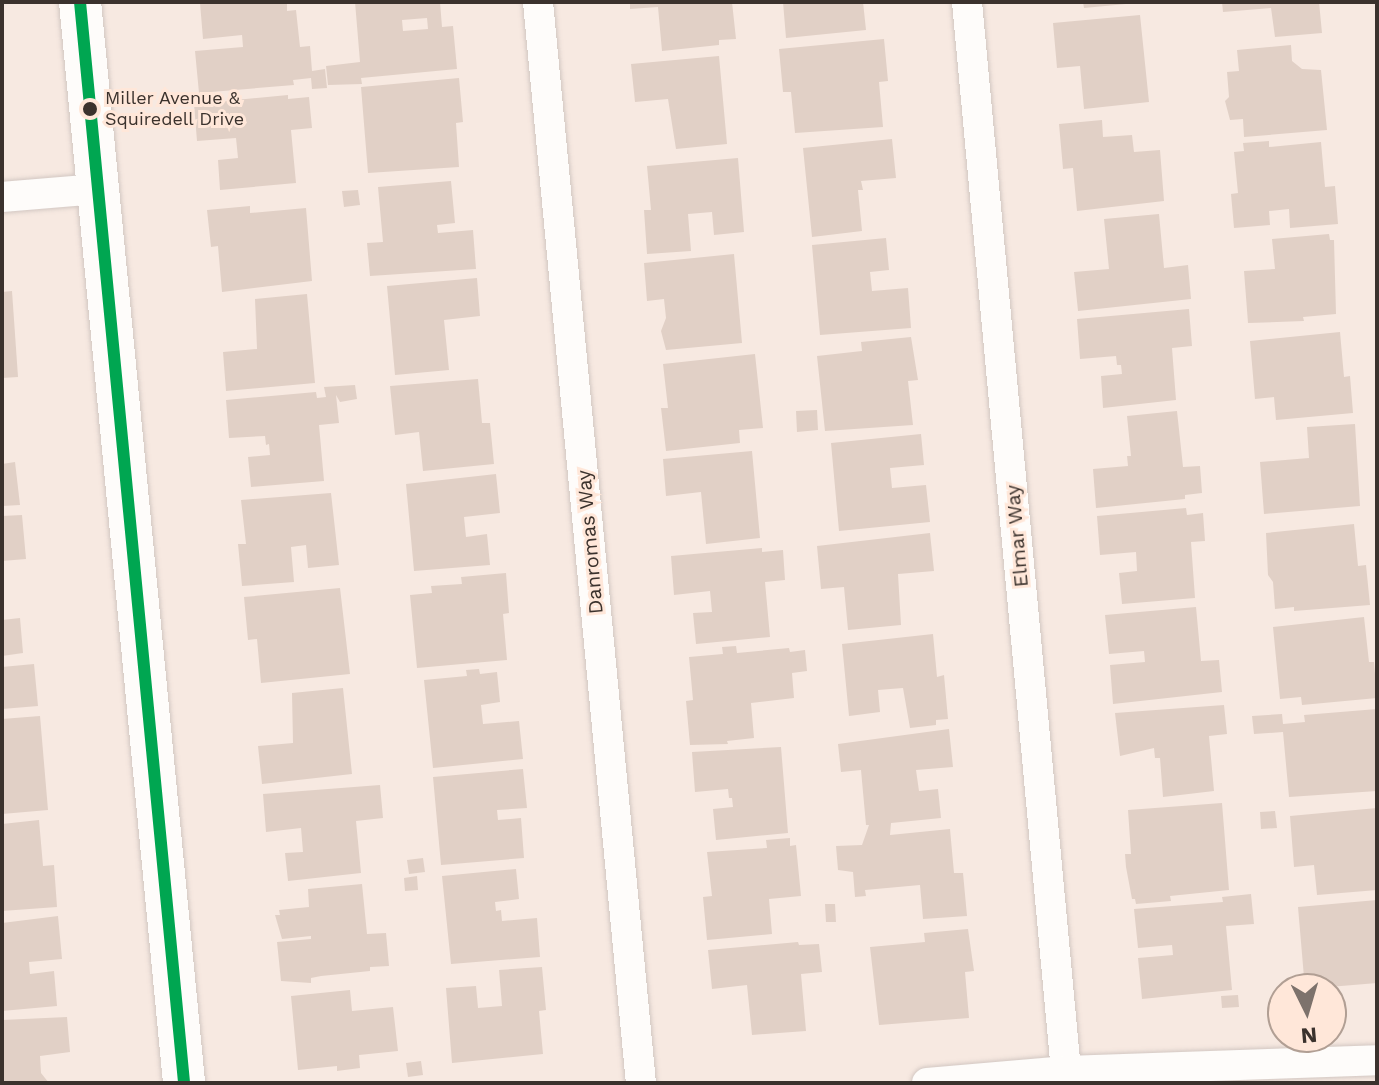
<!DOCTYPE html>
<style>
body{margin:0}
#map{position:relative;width:1379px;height:1085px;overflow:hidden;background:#f7e9e1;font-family:"Work Sans",sans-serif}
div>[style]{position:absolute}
.building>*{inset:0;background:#e1d0c6}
.roads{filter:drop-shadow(0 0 2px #d2c7c2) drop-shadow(0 0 2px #d2c7c2)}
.street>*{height:30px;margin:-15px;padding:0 15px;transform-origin:15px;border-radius:15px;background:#fefcfa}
.secondary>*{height:42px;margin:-21px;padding:0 21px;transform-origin:21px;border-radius:21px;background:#fefcfa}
.bus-1>*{height:12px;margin:-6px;padding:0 6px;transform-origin:6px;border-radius:6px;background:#00a651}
.dots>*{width:22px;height:22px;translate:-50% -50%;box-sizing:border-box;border:4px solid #ffe7d9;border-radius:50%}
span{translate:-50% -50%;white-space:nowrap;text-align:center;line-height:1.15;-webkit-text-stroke:6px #ffe7d9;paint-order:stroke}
.bus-label{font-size:18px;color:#3b322d}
.left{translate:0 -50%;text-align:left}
.street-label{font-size:20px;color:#3b322d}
.frame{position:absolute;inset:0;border:4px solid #3b322d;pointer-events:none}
.north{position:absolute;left:1267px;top:973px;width:80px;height:80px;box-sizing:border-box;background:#ffe7d9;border:2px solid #b19f94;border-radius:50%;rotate:175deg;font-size:22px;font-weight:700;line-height:32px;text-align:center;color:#3b322d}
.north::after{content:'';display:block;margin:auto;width:28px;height:36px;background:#7d726c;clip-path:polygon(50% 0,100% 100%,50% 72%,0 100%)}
</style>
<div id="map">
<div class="building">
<i style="clip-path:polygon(287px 2px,287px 11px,296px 10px,300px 47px,310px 46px,312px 71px,325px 69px,327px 88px,312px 89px,311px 78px,293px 80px,294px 85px,199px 93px,195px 51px,243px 47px,242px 35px,203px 39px,200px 3px)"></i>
<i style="clip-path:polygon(evenodd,355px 2px,440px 2px,442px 27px,453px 26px,457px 69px,361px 78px,362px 84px,328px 85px,326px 66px,360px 62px,355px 2px,427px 18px,428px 29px,403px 31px,402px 20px,427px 18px)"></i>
<i style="clip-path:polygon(630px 2px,732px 2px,736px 39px,719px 40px,719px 45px,662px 51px,658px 7px,630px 9px)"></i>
<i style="clip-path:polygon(783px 2px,863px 2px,866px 30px,786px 38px)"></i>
<i style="clip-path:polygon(1083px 2px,1125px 2px,1126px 4px,1084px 8px)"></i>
<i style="clip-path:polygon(1222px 2px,1319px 2px,1322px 33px,1275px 37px,1271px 8px,1223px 12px)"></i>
<i style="clip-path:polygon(1140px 15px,1149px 102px,1084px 109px,1080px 66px,1057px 68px,1053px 23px)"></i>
<i style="clip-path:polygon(884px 39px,888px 81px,879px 82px,883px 127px,795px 133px,791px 92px,783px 92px,779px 49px)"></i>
<i style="clip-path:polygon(1291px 45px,1292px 61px,1302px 69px,1321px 70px,1327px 130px,1244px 137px,1243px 119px,1230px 120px,1225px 101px,1229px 97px,1227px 72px,1239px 71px,1237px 50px)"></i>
<i style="clip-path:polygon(719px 56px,727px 144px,676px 149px,668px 99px,635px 102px,631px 64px)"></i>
<i style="clip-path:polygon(459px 78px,463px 122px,456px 123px,459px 167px,368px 173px,361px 87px)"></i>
<i style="clip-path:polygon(288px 95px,288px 99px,309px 97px,312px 128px,291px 130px,296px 183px,220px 190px,218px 160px,238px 158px,236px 138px,197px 141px,194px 104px)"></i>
<i style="clip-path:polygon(1102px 120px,1103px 137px,1132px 135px,1134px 152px,1160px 150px,1164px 201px,1077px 211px,1073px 168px,1063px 169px,1059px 124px)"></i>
<i style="clip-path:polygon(892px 139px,896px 178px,861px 181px,863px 190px,858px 190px,862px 231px,812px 237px,803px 148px)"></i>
<i style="clip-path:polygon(1269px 141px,1269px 147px,1321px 142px,1325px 187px,1335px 186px,1338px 224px,1290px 228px,1289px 209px,1269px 211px,1270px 225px,1234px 228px,1231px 194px,1238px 193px,1234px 152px,1244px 151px,1243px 143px)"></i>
<i style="clip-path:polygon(738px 158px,744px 232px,714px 235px,712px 212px,688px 214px,691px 251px,647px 254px,644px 210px,651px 210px,647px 166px)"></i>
<i style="clip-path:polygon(451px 181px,455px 223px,437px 225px,438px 233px,473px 230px,476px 269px,370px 276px,367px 243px,383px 242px,378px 187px)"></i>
<i style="clip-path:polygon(358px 190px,360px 205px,344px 207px,342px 191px)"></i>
<i style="clip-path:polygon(250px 206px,250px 213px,306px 208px,312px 281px,222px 292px,218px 246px,211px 247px,207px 210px)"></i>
<i style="clip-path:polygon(1159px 214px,1164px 268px,1188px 265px,1191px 299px,1078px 311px,1074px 272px,1109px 269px,1104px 219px)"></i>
<i style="clip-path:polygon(1329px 234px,1330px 240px,1334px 240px,1336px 314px,1303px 317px,1304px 321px,1248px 323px,1244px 271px,1275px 269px,1272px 239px)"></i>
<i style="clip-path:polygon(886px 238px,889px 270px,870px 272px,872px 291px,908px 288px,911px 328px,820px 335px,812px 245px)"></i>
<i style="clip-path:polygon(734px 254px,742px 343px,666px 350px,661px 331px,666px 318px,664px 299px,647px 301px,644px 263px)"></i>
<i style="clip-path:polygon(477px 278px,480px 316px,444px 320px,449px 370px,395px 375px,387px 286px)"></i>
<i style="clip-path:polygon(12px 291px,18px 377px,2px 378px,2px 292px)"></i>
<i style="clip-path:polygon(307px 294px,315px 383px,226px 391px,223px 352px,257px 349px,255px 299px)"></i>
<i style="clip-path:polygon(1189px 309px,1192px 346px,1172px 348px,1176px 400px,1103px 408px,1101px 376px,1122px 374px,1121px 365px,1117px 365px,1116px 356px,1080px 359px,1077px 319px)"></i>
<i style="clip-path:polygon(1340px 332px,1344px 377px,1350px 376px,1353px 413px,1276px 420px,1274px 397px,1255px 399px,1250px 341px)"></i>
<i style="clip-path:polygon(911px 337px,918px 380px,908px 381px,913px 425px,825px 431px,817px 356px,862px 351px,861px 342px)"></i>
<i style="clip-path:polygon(755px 354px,763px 428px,739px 430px,740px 443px,666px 451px,661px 408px,668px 408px,663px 364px)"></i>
<i style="clip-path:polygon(478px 379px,482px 423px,490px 423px,494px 464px,423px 471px,419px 432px,395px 435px,390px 386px)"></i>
<i style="clip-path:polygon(355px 385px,357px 399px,340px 402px,336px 395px,339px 423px,319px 425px,324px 481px,251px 487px,248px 457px,270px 455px,269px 444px,266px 445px,265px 436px,229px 438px,226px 400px,316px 392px,317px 398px,326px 397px,324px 387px)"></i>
<i style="clip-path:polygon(817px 410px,818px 430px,797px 432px,796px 411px)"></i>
<i style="clip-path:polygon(1177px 411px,1183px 467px,1200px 466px,1202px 493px,1185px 495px,1185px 499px,1096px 508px,1093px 469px,1128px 466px,1127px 456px,1131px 456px,1127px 416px)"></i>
<i style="clip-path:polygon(1355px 424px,1360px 506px,1264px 514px,1260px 462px,1309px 458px,1307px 427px)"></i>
<i style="clip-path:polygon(921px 434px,924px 465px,890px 468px,892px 488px,926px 485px,930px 522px,839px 531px,831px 443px)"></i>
<i style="clip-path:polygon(752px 451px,760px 538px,706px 544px,701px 492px,666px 496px,663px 459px)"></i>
<i style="clip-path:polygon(15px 462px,20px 505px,2px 506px,2px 464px)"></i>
<i style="clip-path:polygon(496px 474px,500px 513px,464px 517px,466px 537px,487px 534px,490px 565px,414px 571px,406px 484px)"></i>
<i style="clip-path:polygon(331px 493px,339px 565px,308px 568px,306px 545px,291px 547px,294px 582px,242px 586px,238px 544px,246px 544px,241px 500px)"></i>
<i style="clip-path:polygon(1186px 508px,1187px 515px,1203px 513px,1205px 541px,1191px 542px,1195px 598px,1122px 604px,1119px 573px,1137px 571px,1136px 552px,1100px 555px,1097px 516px)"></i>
<i style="clip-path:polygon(22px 515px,26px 559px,2px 561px,2px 516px)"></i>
<i style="clip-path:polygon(1354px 524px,1358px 566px,1366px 565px,1370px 605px,1294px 611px,1294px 607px,1275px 609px,1273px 582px,1268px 575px,1266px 533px)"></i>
<i style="clip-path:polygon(930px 533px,934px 571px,898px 574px,901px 625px,848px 630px,844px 587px,821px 589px,817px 546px)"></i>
<i style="clip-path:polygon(762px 548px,762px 552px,783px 550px,785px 580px,765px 582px,770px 637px,696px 644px,693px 613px,712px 612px,710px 591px,674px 595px,671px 556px)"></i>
<i style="clip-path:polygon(506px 573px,509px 613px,503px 614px,507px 660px,417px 668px,410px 595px,432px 593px,431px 586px,462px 584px,461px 577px)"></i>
<i style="clip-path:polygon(340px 588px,350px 674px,261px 683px,257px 639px,248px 640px,244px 597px)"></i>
<i style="clip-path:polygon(1196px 607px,1201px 661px,1219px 660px,1222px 692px,1113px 704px,1110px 665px,1145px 662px,1144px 651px,1109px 654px,1105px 615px)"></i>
<i style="clip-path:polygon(1364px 617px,1369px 662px,1374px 662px,1377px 698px,1302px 705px,1301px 697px,1280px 699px,1273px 627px)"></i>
<i style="clip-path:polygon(20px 618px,23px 653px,2px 656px,2px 620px)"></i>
<i style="clip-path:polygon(933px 634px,937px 677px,944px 675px,948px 719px,936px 720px,936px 725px,910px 728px,903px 688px,878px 690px,880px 712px,849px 716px,842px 644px)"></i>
<i style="clip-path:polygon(736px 646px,737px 653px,789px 648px,790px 652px,805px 650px,807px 671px,792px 673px,794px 698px,751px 703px,754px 738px,727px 741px,728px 744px,690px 745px,686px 701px,693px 700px,689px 657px,723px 654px,722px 647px)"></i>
<i style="clip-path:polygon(34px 664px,38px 706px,2px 709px,2px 667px)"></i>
<i style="clip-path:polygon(479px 669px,480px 674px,497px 672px,500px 702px,481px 705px,483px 724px,519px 721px,523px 759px,433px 768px,424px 680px,467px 676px,466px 670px)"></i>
<i style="clip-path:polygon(343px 688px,352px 774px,262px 784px,258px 746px,293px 743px,292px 693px)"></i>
<i style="clip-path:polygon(1224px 705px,1227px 734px,1209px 736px,1214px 791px,1163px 797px,1160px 758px,1155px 758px,1154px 748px,1120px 756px,1115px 713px)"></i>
<i style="clip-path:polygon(1377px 709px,1377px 791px,1289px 797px,1283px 732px,1254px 734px,1252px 716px,1282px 714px,1283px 724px,1305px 722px,1304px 715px)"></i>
<i style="clip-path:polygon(40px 716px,48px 810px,2px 814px,2px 719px)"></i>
<i style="clip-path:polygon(949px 729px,953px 767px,916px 770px,919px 791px,938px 789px,941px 818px,891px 823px,890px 835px,950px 829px,954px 873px,963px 873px,967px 916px,923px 919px,920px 885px,865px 890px,866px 896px,855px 897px,853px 872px,838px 870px,836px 846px,862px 845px,869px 825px,866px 825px,861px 770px,841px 772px,838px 744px)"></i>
<i style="clip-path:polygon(781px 747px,788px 833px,716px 840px,713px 809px,733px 807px,732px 798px,729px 798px,728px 789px,695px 792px,692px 752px)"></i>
<i style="clip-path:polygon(523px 769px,527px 808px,497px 810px,498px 820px,521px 818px,524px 858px,441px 865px,433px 777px)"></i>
<i style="clip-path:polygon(380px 785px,383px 818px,356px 821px,361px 873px,288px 881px,285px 853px,303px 852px,301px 828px,266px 832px,263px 794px)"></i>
<i style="clip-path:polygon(1222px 803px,1229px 890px,1170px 896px,1171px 901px,1136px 904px,1135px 899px,1132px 899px,1126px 867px,1125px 854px,1131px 854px,1128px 810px)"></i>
<i style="clip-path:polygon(1377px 808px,1377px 890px,1317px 895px,1314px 865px,1294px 867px,1290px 816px)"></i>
<i style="clip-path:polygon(1275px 811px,1277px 828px,1261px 829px,1260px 812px)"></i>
<i style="clip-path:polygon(39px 820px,43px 866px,54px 865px,57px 907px,2px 911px,2px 824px)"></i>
<i style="clip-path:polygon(790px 838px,790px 846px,796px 845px,801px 896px,769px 899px,772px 934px,707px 940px,703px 897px,712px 896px,707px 852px,767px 848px,766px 840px)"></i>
<i style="clip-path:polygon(423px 858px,425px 872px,409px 874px,407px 860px)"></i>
<i style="clip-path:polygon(516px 869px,519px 899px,495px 902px,496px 911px,501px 910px,502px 921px,537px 918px,540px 957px,451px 964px,442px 876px)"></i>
<i style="clip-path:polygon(417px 876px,418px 890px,405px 891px,404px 878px)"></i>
<i style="clip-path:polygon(362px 884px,367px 934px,386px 933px,389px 966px,370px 967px,370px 971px,321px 976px,311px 978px,311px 983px,281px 981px,277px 942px,311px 939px,311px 936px,282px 939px,275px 915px,280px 915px,279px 910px,309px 907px,308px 889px)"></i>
<i style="clip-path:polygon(1251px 894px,1254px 924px,1226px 926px,1232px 990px,1142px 999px,1138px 958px,1173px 955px,1172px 945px,1138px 948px,1134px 909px,1223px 902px,1222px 897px)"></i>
<i style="clip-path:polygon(1377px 900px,1377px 983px,1305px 989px,1298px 907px)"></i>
<i style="clip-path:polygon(825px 904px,835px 904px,836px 922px,826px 922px)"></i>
<i style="clip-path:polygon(58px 916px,62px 959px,29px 962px,30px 974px,54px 971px,57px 1006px,2px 1011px,2px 923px)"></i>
<i style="clip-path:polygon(968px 929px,974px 971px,965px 972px,969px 1018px,879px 1025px,870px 947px,925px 942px,924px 933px)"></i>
<i style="clip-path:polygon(798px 942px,799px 945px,819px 944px,822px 972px,801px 974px,806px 1031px,752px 1035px,747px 985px,712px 989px,708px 950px)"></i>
<i style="clip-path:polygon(542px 967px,546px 1010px,539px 1011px,543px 1054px,452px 1063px,446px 988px,476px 986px,478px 1008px,502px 1006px,499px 970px)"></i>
<i style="clip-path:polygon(350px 990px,352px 1011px,393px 1007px,398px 1051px,359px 1055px,360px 1068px,337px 1071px,337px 1066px,298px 1070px,291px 996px)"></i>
<i style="clip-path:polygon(1238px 995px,1239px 1007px,1222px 1008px,1221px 996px)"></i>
<i style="clip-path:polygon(67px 1017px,70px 1052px,40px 1056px,41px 1073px,49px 1083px,2px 1083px,2px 1020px)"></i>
<i style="clip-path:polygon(421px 1061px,423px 1075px,408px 1077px,406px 1063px)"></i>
</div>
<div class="roads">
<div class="street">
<i style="left:538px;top:2px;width:1086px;rotate:84.56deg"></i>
<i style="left:967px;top:2px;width:1074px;rotate:84.71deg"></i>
<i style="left:2px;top:197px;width:96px;rotate:-4.8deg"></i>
<i style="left:927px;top:1083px;width:140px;rotate:-4.9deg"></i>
<i style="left:1066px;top:1071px;width:311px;rotate:-2deg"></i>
</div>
<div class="secondary">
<i style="left:80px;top:2px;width:1086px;rotate:84.5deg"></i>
</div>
</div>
<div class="bus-1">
<i style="left:80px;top:2px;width:1086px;rotate:84.5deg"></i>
</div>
<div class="dots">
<i style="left:90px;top:109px;background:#3b322d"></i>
</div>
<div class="bus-label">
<span class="left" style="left:105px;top:109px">Miller Avenue &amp;<br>Squiredell Drive</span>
</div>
<div class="street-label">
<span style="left:1017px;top:536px;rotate:-95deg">Elmar Way</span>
<span style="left:590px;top:542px;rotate:-95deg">Danromas Way</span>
</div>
<div class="frame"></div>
<div class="north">N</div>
</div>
